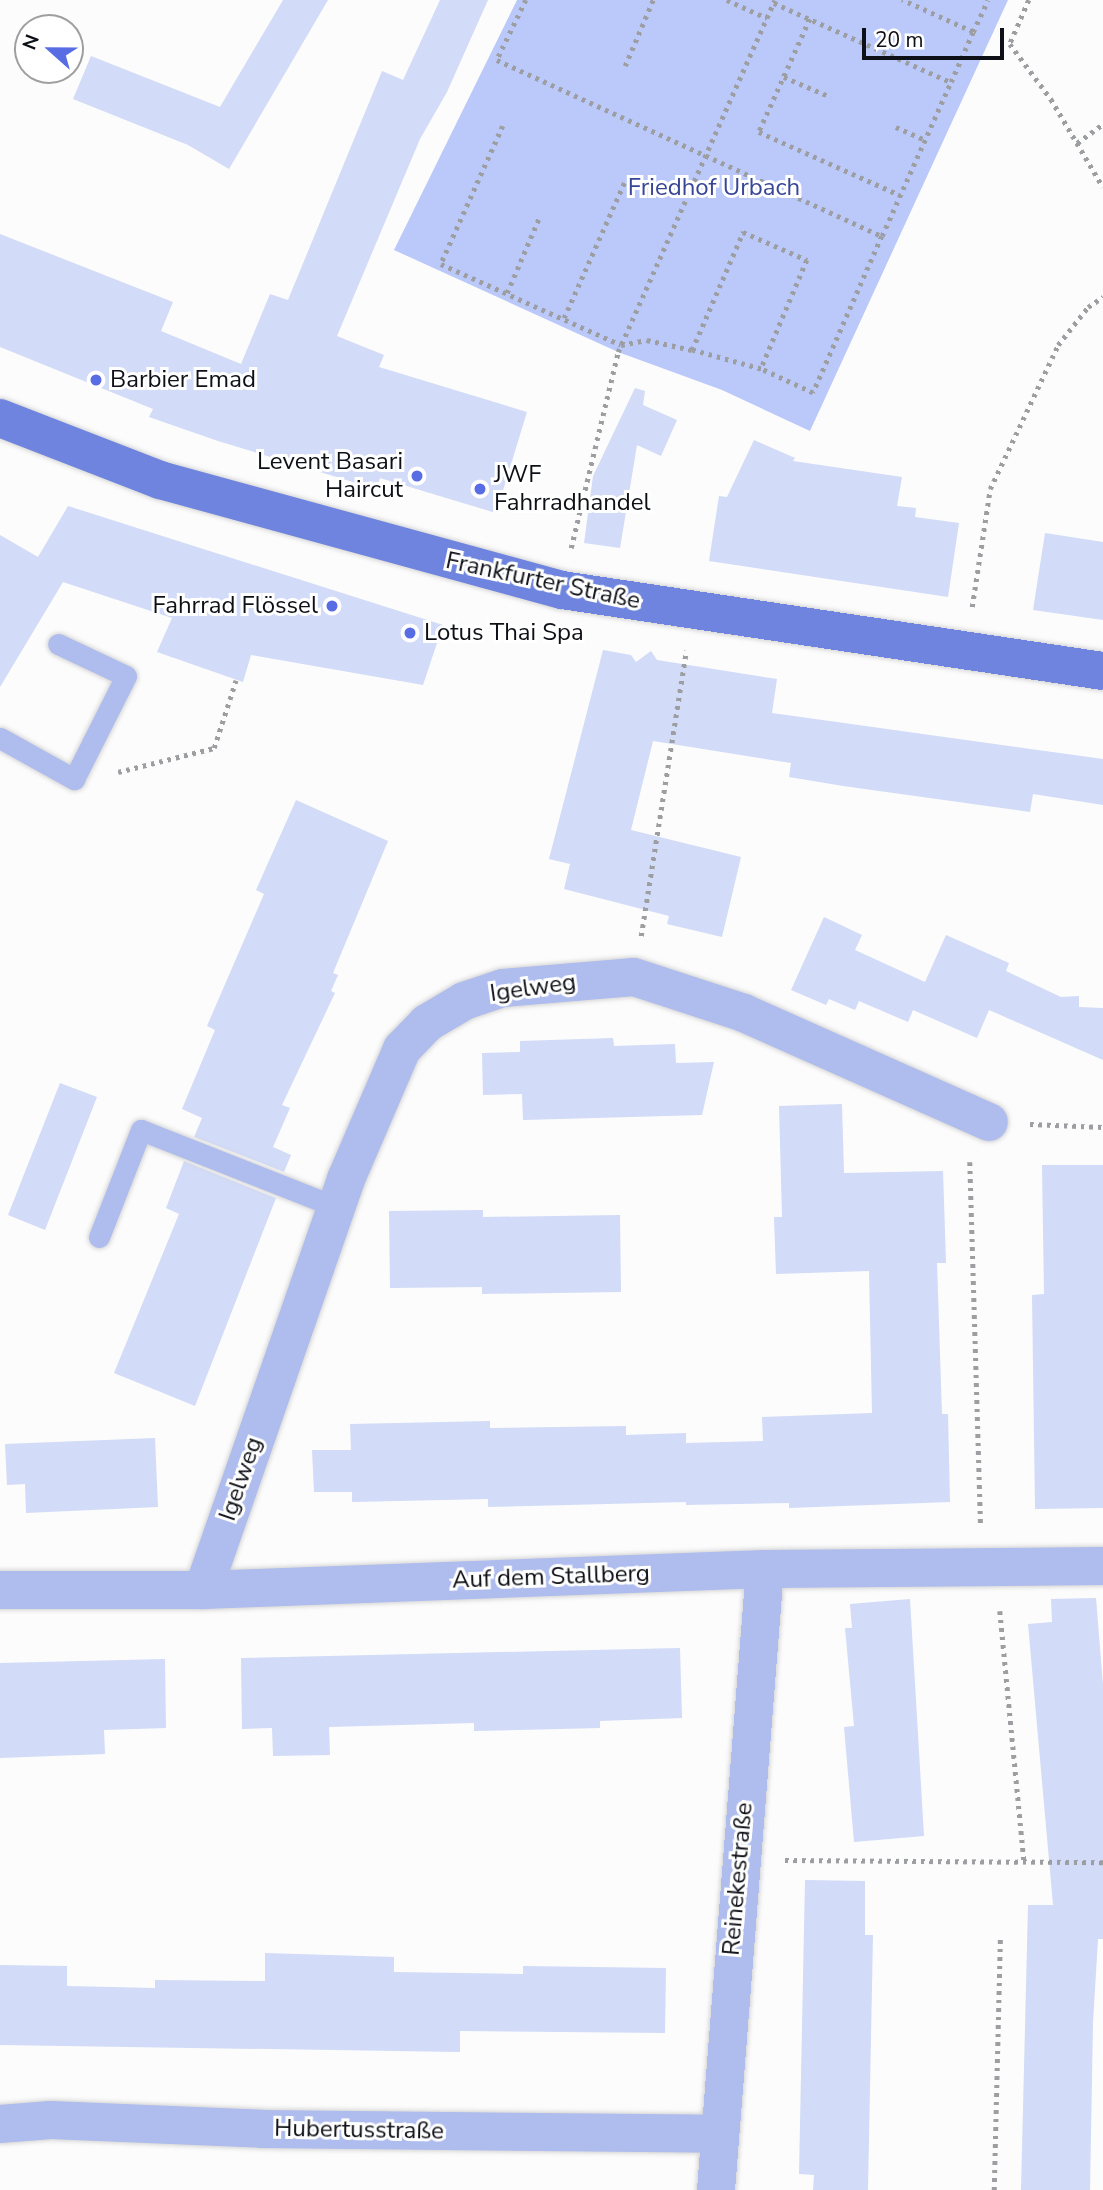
<!DOCTYPE html>
<meta charset="utf-8">
<style>
body{margin:0}
#map{position:relative;width:1103px;height:2190px;overflow:hidden;background:#fcfcfc;font-family:"Nunito Sans",sans-serif}
div>[style]{position:absolute}
.green>*{inset:0;background:#bbc9fa}
.building>*{inset:0;background:#d2dbf7}
.path>*{height:4.5px;margin-top:-2.25px;transform-origin:0;background:repeating-linear-gradient(90deg,#9d9ea1 0 3.5px,transparent 0 8.5px)}
.roads{filter:drop-shadow(0 0 2px #d6d6d7) drop-shadow(0 0 2px #d6d6d7)}
.service>*{height:21px;margin:-10.5px;padding:0 10.5px;transform-origin:10.5px;border-radius:10.5px;background:#aebcee}
.minor>*{height:38px;margin:-19px;padding:0 19px;transform-origin:19px;border-radius:19px;background:#aebcee}
.primary>*{height:38px;margin:-19px;padding:0 19px;transform-origin:19px;border-radius:19px;background:#6f84de}
.dots>*{width:19px;height:19px;translate:-50% -50%;box-sizing:border-box;border:4px solid #fff;border-radius:50%}
span{translate:-50% -50%;white-space:nowrap;text-align:center;line-height:1.15;-webkit-text-stroke:6px #fff;paint-order:stroke}
.park-label{font-size:24px;color:#374696}
.poi-label{font-size:24px;color:#0e1017}
.left{translate:0 -50%;text-align:left}
.right{translate:-100% -50%;text-align:right}
.street-label{font-size:24px;color:#0e1017}
.north{position:absolute;left:14px;top:14px;width:70px;height:70px;box-sizing:border-box;background:#fff;border:2px solid #9f9fa2;border-radius:50%;rotate:291deg;font-size:19px;font-weight:700;line-height:28px;text-align:center;color:#0e1017}
.north::after{content:'';display:block;margin:auto;width:24px;height:32px;background:#586de4;clip-path:polygon(50% 0,100% 100%,50% 72%,0 100%)}
.scale{position:absolute;left:862px;top:28px;width:142px;height:32px;box-sizing:border-box;border:4px solid #0e1017;border-top:0;padding-left:9px;font-size:21px;line-height:24px;white-space:nowrap;color:#0e1017;-webkit-text-stroke:5px #fff;paint-order:stroke}
</style>
<div id="map">
<div class="green">
<i style="clip-path:polygon(517px 0,1008px 0,810px 431px,722px 390px,618px 352px,394px 250px)"></i>
</div>
<div class="building">
<i style="clip-path:polygon(283px 0,328px 0,229px 169px,188px 145px,73px 99px,91px 56px,220px 107px)"></i>
<i style="clip-path:polygon(440px 0,488px 0,447px 92px,420px 139px,337px 336px,384px 355px,379px 367px,527px 412px,496px 513px,380px 478px,376px 489px,218px 441px,149px 417px,153px 409px,0 347px,0 234px,173px 302px,161px 331px,241px 364px,270px 294px,288px 300px,382px 71px,403px 80px)"></i>
<i style="clip-path:polygon(635px 388px,645px 391px,643px 405px,677px 420px,661px 456px,637px 445px,620px 548px,584px 543px,593px 476px)"></i>
<i style="clip-path:polygon(754px 440px,795px 458px,793px 461px,902px 477px,897px 506px,916px 508px,915px 517px,959px 523px,948px 597px,709px 561px,719px 496px,727px 497px)"></i>
<i style="clip-path:polygon(68px 506px,443px 625px,423px 685px,251px 655px,243px 682px,157px 652px,172px 618px,63px 582px,0 687px,0 535px,38px 557px)"></i>
<i style="clip-path:polygon(1045px 533px,1103px 542px,1103px 620px,1033px 610px)"></i>
<i style="clip-path:polygon(603px 650px,631px 655px,636px 662px,651px 651px,657px 660px,777px 679px,772px 713px,1103px 759px,1103px 805px,1033px 794px,1030px 812px,843px 786px,789px 777px,791px 763px,653px 741px,631px 830px,741px 857px,722px 937px,667px 924px,669px 916px,564px 889px,570px 864px,549px 859px)"></i>
<i style="clip-path:polygon(296px 800px,388px 841px,333px 973px,338px 975px,331px 991px,335px 993px,282px 1105px,290px 1108px,273px 1147px,291px 1155px,284px 1172px,194px 1137px,202px 1118px,182px 1109px,215px 1030px,207px 1026px,264px 894px,256px 890px)"></i>
<i style="clip-path:polygon(824px 917px,862px 935px,855px 950px,925px 982px,946px 935px,1009px 963px,1006px 971px,1046px 990px,1061px 997px,1079px 996px,1079px 1007px,1103px 1008px,1103px 1060px,989px 1010px,977px 1038px,913px 1010px,908px 1022px,859px 1001px,855px 1010px,829px 999px,826px 1005px,791px 990px)"></i>
<i style="clip-path:polygon(613px 1038px,614px 1046px,675px 1044px,676px 1063px,714px 1062px,702px 1115px,523px 1120px,522px 1094px,483px 1095px,482px 1053px,520px 1052px,520px 1041px)"></i>
<i style="clip-path:polygon(60px 1083px,97px 1097px,45px 1230px,8px 1215px)"></i>
<i style="clip-path:polygon(842px 1104px,844px 1173px,943px 1171px,946px 1263px,937px 1263px,942px 1414px,948px 1414px,950px 1502px,789px 1508px,789px 1503px,686px 1505px,686px 1502px,488px 1507px,488px 1499px,352px 1502px,352px 1492px,314px 1492px,312px 1450px,351px 1450px,350px 1424px,490px 1421px,490px 1428px,626px 1426px,626px 1435px,686px 1433px,686px 1443px,763px 1441px,762px 1417px,872px 1413px,869px 1271px,776px 1274px,774px 1217px,782px 1217px,779px 1106px)"></i>
<i style="clip-path:polygon(184px 1161px,276px 1198px,195px 1406px,114px 1373px,179px 1214px,166px 1208px)"></i>
<i style="clip-path:polygon(1042px 1165px,1103px 1165px,1103px 1508px,1035px 1509px,1032px 1295px,1044px 1294px)"></i>
<i style="clip-path:polygon(483px 1210px,483px 1217px,620px 1215px,621px 1292px,482px 1294px,482px 1287px,390px 1288px,389px 1211px)"></i>
<i style="clip-path:polygon(155px 1438px,158px 1507px,26px 1513px,25px 1484px,7px 1485px,5px 1444px)"></i>
<i style="clip-path:polygon(1096px 1598px,1103px 1685px,1103px 1939px,1098px 1939px,1093px 2022px,1090px 2190px,1021px 2190px,1028px 1905px,1053px 1905px,1028px 1624px,1052px 1622px,1051px 1599px)"></i>
<i style="clip-path:polygon(910px 1599px,924px 1836px,854px 1842px,844px 1727px,854px 1726px,845px 1628px,852px 1628px,850px 1604px)"></i>
<i style="clip-path:polygon(680px 1648px,682px 1718px,600px 1721px,600px 1728px,474px 1731px,474px 1723px,329px 1727px,330px 1755px,273px 1756px,272px 1728px,242px 1729px,241px 1658px)"></i>
<i style="clip-path:polygon(165px 1659px,166px 1728px,104px 1730px,105px 1754px,0 1758px,0 1663px)"></i>
<i style="clip-path:polygon(805px 1880px,865px 1881px,865px 1935px,873px 1935px,868px 2190px,813px 2190px,814px 2175px,799px 2174px)"></i>
<i style="clip-path:polygon(265px 1953px,394px 1957px,394px 1972px,523px 1974px,523px 1966px,666px 1968px,665px 2033px,460px 2031px,460px 2052px,0 2045px,0 1965px,67px 1966px,67px 1986px,155px 1988px,155px 1980px,265px 1981px)"></i>
</div>
<div class="path">
<i style="left:526px;top:0;width:67px;rotate:115.8deg"></i>
<i style="left:497px;top:60px;width:423px;rotate:24.6deg"></i>
<i style="left:882px;top:236px;width:171px;rotate:113.7deg"></i>
<i style="left:813px;top:393px;width:57px;rotate:-155.2deg"></i>
<i style="left:727px;top:0;width:44px;rotate:24.2deg"></i>
<i style="left:1029px;top:0;width:48px;rotate:113.4deg"></i>
<i style="left:1010px;top:44px;width:69px;rotate:53.3deg"></i>
<i style="left:1051px;top:99px;width:102px;rotate:59.4deg"></i>
<i style="left:774px;top:3px;width:194px;rotate:24.1deg"></i>
<i style="left:951px;top:82px;width:55px;rotate:-66.3deg"></i>
<i style="left:973px;top:32px;width:78px;rotate:-155.7deg"></i>
<i style="left:810px;top:19px;width:124px;rotate:114.3deg"></i>
<i style="left:759px;top:132px;width:154px;rotate:24.1deg"></i>
<i style="left:973px;top:32px;width:35px;rotate:-65deg"></i>
<i style="left:625px;top:66px;width:72px;rotate:-67deg"></i>
<i style="left:784px;top:77px;width:51px;rotate:23.1deg"></i>
<i style="left:503px;top:126px;width:151px;rotate:114.2deg"></i>
<i style="left:441px;top:264px;width:197px;rotate:24.2deg"></i>
<i style="left:621px;top:345px;width:26px;rotate:-11deg"></i>
<i style="left:647px;top:340px;width:46px;rotate:12.5deg"></i>
<i style="left:692px;top:350px;width:129px;rotate:-66.6deg"></i>
<i style="left:743px;top:232px;width:70px;rotate:23.6deg"></i>
<i style="left:807px;top:260px;width:118px;rotate:112.9deg"></i>
<i style="left:761px;top:369px;width:72px;rotate:-164.6deg"></i>
<i style="left:896px;top:127px;width:32px;rotate:24deg"></i>
<i style="left:1077px;top:143px;width:32px;rotate:-36deg"></i>
<i style="left:882px;top:236px;width:169px;rotate:-65.9deg"></i>
<i style="left:507px;top:293px;width:82px;rotate:-66.9deg"></i>
<i style="left:564px;top:318px;width:150px;rotate:-66deg"></i>
<i style="left:571px;top:548px;width:202px;rotate:-76.5deg"></i>
<i style="left:618px;top:352px;width:385px;rotate:-66deg"></i>
<i style="left:972px;top:607px;width:119px;rotate:-81.3deg"></i>
<i style="left:990px;top:489px;width:159px;rotate:-64.7deg"></i>
<i style="left:1058px;top:345px;width:48px;rotate:-51.7deg"></i>
<i style="left:1088px;top:307px;width:18px;rotate:-34deg"></i>
<i style="left:118px;top:772px;width:99px;rotate:-14deg"></i>
<i style="left:214px;top:748px;width:71px;rotate:-72.1deg"></i>
<i style="left:641px;top:936px;width:289px;rotate:-81deg"></i>
<i style="left:1030px;top:1124px;width:73px;rotate:2.4deg"></i>
<i style="left:970px;top:1162px;width:362px;rotate:88.3deg"></i>
<i style="left:1000px;top:1611px;width:252px;rotate:84.5deg"></i>
<i style="left:785px;top:1860px;width:318px;rotate:0.4deg"></i>
<i style="left:994px;top:2190px;width:253px;rotate:-88.6deg"></i>
</div>
<div class="roads">
<div class="service">
<i style="left:0;top:738px;width:85px;rotate:29deg"></i>
<i style="left:74px;top:779px;width:115px;rotate:-63.2deg"></i>
<i style="left:126px;top:676px;width:75px;rotate:-154.8deg"></i>
<i style="left:99px;top:1237px;width:115px;rotate:-68.6deg"></i>
<i style="left:141px;top:1130px;width:210px;rotate:21.5deg"></i>
</div>
<div class="minor">
<i style="left:0;top:1590px;width:203px"></i>
<i style="left:203px;top:1590px;width:562px;rotate:-2.14deg"></i>
<i style="left:765px;top:1569px;width:338px;rotate:-0.5deg"></i>
<i style="left:203px;top:1590px;width:435px;rotate:-70.8deg"></i>
<i style="left:346px;top:1179px;width:142px;rotate:-66.7deg"></i>
<i style="left:402px;top:1049px;width:36px;rotate:-46deg"></i>
<i style="left:427px;top:1023px;width:43px;rotate:-30.7deg"></i>
<i style="left:464px;top:1001px;width:41px;rotate:-18.4deg"></i>
<i style="left:503px;top:988px;width:131px;rotate:-4.8deg"></i>
<i style="left:634px;top:977px;width:116px;rotate:18.1deg"></i>
<i style="left:744px;top:1013px;width:268px;rotate:24deg"></i>
<i style="left:0;top:2124px;width:51px;rotate:-4.5deg"></i>
<i style="left:51px;top:2120px;width:211px;rotate:2.4deg"></i>
<i style="left:262px;top:2129px;width:457px;rotate:0.6deg"></i>
<i style="left:716px;top:2190px;width:623px;rotate:-85.49deg"></i>
</div>
<div class="primary">
<i style="left:0;top:418px;width:172px;rotate:21.2deg"></i>
<i style="left:160px;top:480px;width:417px;rotate:15.3deg"></i>
<i style="left:562px;top:590px;width:547px;rotate:8.52deg"></i>
</div>
</div>
<div class="dots">
<i style="left:96px;top:380px;background:#586de4"></i>
<i style="left:417px;top:476px;background:#586de4"></i>
<i style="left:480px;top:489px;background:#586de4"></i>
<i style="left:332px;top:606px;background:#586de4"></i>
<i style="left:410px;top:633px;background:#586de4"></i>
</div>
<div class="park-label">
<span style="left:714px;top:188px">Friedhof Urbach</span>
</div>
<div class="poi-label">
<span class="left" style="left:110px;top:380px">Barbier Emad</span>
<span class="right" style="left:403px;top:476px">Levent Basari<br>Haircut</span>
<span class="left" style="left:494px;top:489px">JWF<br>Fahrradhandel</span>
<span class="right" style="left:318px;top:606px">Fahrrad Flössel</span>
<span class="left" style="left:424px;top:633px">Lotus Thai Spa</span>
</div>
<div class="street-label">
<span style="left:543px;top:581px;rotate:12deg">Frankfurter Straße</span>
<span style="left:533px;top:988px;rotate:-8deg">Igelweg</span>
<span style="left:241px;top:1479px;rotate:-71deg">Igelweg</span>
<span style="left:551px;top:1577px;rotate:-2deg">Auf dem Stallberg</span>
<span style="left:738px;top:1879px;rotate:-85deg">Reinekestraße</span>
<span style="left:359px;top:2130px;rotate:1deg">Hubertusstraße</span>
</div>
<div class="north">N</div>
<div class="scale">20 m</div>
</div>
